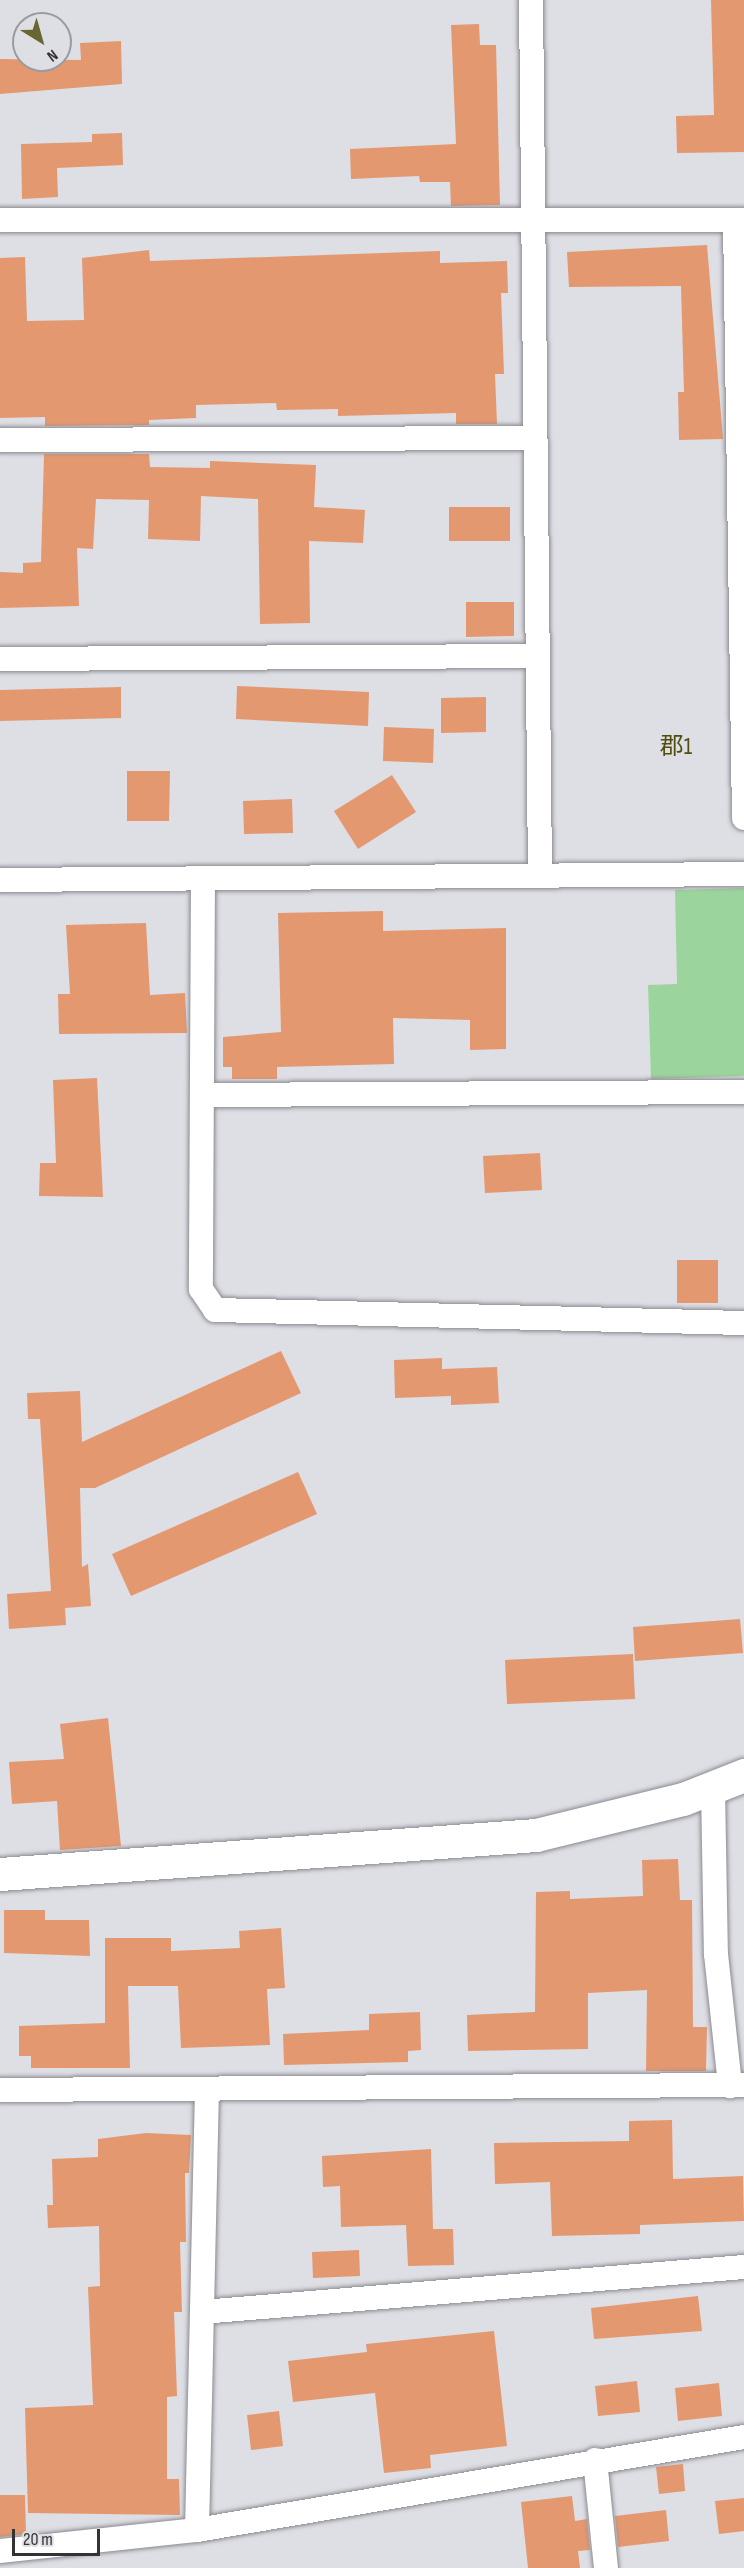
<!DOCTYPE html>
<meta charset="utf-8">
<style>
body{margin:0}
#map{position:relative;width:744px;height:2568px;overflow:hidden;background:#dedee5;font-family:"Sofia Sans Condensed","Noto Sans JP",sans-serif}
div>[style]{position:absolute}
.green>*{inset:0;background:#9cd49d}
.building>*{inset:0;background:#e4986f}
.roads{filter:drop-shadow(0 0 2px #8a8a90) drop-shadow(0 0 2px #8a8a90)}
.street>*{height:24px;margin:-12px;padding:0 12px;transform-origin:12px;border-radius:12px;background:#fff}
.secondary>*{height:33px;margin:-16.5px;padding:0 16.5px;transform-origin:16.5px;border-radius:16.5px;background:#fff}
span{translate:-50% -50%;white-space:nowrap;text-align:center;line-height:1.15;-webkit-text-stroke:5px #dedee5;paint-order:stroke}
.neighbourhood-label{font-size:24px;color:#514e0f}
.north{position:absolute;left:12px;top:12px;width:60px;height:60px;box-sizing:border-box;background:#dedee5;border:2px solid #9a9a9f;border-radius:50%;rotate:143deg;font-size:16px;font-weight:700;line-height:24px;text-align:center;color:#333335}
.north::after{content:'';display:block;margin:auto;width:21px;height:27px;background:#686632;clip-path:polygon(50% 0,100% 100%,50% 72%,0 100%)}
.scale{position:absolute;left:12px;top:2529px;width:88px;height:27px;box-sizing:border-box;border:3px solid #333335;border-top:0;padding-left:8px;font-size:18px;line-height:21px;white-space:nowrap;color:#333335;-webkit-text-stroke:4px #dedee5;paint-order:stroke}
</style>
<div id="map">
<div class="green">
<i style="clip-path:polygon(744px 888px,744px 1076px,651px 1079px,648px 985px,677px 984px,675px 890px)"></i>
</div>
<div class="building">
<i style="clip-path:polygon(711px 0,744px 0,744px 152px,677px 153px,676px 116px,714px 115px)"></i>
<i style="clip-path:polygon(479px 24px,480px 45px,496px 45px,500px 205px,451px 206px,450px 182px,420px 182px,419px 176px,351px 179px,350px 149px,456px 144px,451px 25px)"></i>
<i style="clip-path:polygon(121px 41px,122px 84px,0 94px,0 59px,81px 60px,80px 43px)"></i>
<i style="clip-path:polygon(122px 133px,123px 165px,57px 168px,58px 197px,22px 199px,21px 144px,92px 142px,92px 134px)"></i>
<i style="clip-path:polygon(707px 245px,723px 439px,679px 440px,678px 392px,684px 392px,681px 286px,569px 287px,567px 252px)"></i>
<i style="clip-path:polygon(149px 250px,150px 261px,440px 251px,440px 263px,507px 261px,508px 293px,501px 293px,504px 374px,495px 374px,497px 424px,456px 424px,456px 413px,338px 416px,338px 409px,277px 410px,276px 403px,196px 405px,196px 418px,149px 420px,149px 425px,45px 426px,45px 417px,0 418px,0 258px,25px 257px,27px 321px,84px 320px,82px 258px)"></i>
<i style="clip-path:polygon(44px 454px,149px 454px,150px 467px,210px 468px,210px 461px,316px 465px,314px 507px,365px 510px,363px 543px,309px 541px,310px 623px,260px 624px,258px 499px,201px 496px,200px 541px,148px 539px,149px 500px,96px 499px,93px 549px,77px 548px,79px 606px,0 608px,0 572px,23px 573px,23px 563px,41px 562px)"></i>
<i style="clip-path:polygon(449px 507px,510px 507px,510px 541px,449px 541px)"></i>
<i style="clip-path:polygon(466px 602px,514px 602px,514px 636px,466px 637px)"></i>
<i style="clip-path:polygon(237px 686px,369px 692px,368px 726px,236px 719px)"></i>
<i style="clip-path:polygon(121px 687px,121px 718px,0 721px,0 690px)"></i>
<i style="clip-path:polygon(486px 697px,486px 732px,441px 733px,441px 698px)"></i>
<i style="clip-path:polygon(384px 727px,434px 729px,433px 763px,383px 761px)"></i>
<i style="clip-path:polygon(127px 771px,170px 771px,169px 821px,127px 821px)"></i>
<i style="clip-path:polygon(392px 775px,416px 812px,358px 849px,334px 811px)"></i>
<i style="clip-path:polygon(292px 799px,293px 833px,244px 834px,243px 801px)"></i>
<i style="clip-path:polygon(383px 911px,383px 931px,506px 928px,506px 1049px,470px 1050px,470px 1020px,393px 1018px,394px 1064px,277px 1067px,277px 1079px,232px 1079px,232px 1067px,223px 1067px,223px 1037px,281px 1032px,278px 913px)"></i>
<i style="clip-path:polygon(146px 923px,150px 995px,185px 993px,187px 1033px,59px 1034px,58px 994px,70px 994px,66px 925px)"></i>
<i style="clip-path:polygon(97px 1078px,103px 1197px,39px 1196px,40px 1163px,56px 1163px,53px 1080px)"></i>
<i style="clip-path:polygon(540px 1153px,542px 1190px,485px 1193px,483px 1156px)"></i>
<i style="clip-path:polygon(677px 1260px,718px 1260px,718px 1303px,677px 1303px)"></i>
<i style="clip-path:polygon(281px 1351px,301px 1393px,95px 1488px,80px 1488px,82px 1567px,88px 1564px,91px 1606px,65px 1608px,66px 1625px,9px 1629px,7px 1594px,51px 1591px,40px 1419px,28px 1419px,27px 1393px,80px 1391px,82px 1442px)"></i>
<i style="clip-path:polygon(442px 1358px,442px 1369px,497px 1367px,499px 1403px,451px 1405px,451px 1396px,395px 1398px,394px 1360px)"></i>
<i style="clip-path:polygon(298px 1472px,317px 1514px,131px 1596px,112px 1554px)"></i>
<i style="clip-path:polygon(740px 1619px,743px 1653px,635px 1661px,633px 1627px)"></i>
<i style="clip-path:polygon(633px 1654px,635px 1699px,507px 1704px,505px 1660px)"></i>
<i style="clip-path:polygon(108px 1718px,121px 1846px,60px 1850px,57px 1801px,12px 1804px,9px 1762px,64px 1759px,60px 1724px)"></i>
<i style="clip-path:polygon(678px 1859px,680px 1900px,692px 1900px,693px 2027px,707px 2027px,706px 2071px,646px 2071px,647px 1990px,588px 1993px,588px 2049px,468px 2051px,467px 2015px,535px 2012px,536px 1892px,570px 1891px,570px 1899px,643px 1896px,642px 1860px)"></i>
<i style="clip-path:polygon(4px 1910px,45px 1910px,45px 1920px,89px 1920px,90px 1956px,4px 1953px)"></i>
<i style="clip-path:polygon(281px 1928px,285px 1988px,267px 1989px,270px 2045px,181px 2048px,178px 1986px,128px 1986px,130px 2068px,31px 2068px,31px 2056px,19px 2056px,19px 2026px,105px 2023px,105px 1938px,171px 1938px,171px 1951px,240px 1948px,239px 1931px)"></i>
<i style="clip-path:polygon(420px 2012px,421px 2050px,408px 2051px,408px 2062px,284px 2065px,283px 2034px,369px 2030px,369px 2014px)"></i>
<i style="clip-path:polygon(672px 2120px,673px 2179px,743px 2176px,744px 2221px,640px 2225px,640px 2234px,552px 2236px,550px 2182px,495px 2184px,494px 2143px,629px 2141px,629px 2121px)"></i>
<i style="clip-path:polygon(146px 2133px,191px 2135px,189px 2173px,185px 2173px,186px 2242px,180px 2242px,182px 2312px,174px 2312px,177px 2396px,167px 2397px,167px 2479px,179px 2479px,180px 2515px,28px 2513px,25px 2408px,93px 2405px,88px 2287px,100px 2286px,99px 2226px,48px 2228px,47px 2205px,53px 2205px,52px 2159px,98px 2157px,98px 2139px)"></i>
<i style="clip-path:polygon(431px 2149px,433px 2229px,453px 2229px,454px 2265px,408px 2266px,406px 2225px,341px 2227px,340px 2186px,323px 2187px,322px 2156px)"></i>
<i style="clip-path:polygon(359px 2250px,360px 2276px,313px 2278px,312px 2252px)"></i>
<i style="clip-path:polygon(698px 2296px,702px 2331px,594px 2339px,591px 2308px)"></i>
<i style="clip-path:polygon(494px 2331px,507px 2446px,430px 2455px,431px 2468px,384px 2473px,375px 2393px,293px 2402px,288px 2361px,367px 2352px,366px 2344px)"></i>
<i style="clip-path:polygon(637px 2381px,640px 2412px,598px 2416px,595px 2386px)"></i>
<i style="clip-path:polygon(719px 2383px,722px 2416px,678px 2421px,675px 2388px)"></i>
<i style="clip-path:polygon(279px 2411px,283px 2446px,251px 2450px,247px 2415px)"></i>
<i style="clip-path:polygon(683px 2464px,685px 2491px,659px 2494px,656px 2467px)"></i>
<i style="clip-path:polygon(0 2495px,25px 2495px,26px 2534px,0 2537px)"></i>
<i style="clip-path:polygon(572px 2496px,575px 2521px,587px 2519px,590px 2550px,578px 2551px,580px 2568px,528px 2568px,521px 2502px)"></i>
<i style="clip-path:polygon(744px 2498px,744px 2531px,719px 2534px,715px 2501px)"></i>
<i style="clip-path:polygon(666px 2510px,669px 2541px,618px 2547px,615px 2516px)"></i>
</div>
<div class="roads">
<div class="street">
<i style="left:531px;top:0;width:876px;rotate:89.41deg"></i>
<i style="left:0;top:220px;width:744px"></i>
<i style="left:735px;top:220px;width:598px;rotate:89.14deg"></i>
<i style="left:0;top:440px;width:535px;rotate:-0.21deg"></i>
<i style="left:0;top:659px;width:537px;rotate:-0.32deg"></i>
<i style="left:203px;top:878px;width:411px;rotate:90.3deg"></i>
<i style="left:201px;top:1289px;width:25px;rotate:56deg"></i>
<i style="left:215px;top:1310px;width:529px;rotate:1.41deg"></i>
<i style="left:0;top:880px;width:744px;rotate:-0.46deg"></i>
<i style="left:202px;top:1095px;width:542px;rotate:-0.32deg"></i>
<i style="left:713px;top:1788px;width:166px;rotate:89deg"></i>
<i style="left:716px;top:1954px;width:133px;rotate:83.9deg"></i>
<i style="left:0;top:2090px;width:744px;rotate:-0.39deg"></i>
<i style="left:202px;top:2312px;width:544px;rotate:-4.75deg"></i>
<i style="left:595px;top:2460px;width:109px;rotate:84.2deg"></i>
<i style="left:197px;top:2530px;width:440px;rotate:-88.7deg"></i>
<i style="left:0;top:2551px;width:198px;rotate:-6.1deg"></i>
<i style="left:197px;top:2530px;width:555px;rotate:-9.65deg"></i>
</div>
<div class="secondary">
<i style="left:0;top:1874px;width:537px;rotate:-4.16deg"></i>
<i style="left:536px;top:1835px;width:151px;rotate:-13.8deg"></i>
<i style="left:683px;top:1799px;width:66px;rotate:-21.5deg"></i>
</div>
</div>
<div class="neighbourhood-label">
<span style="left:676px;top:747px">郡1</span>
</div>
<div class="north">N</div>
<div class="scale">20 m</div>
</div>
